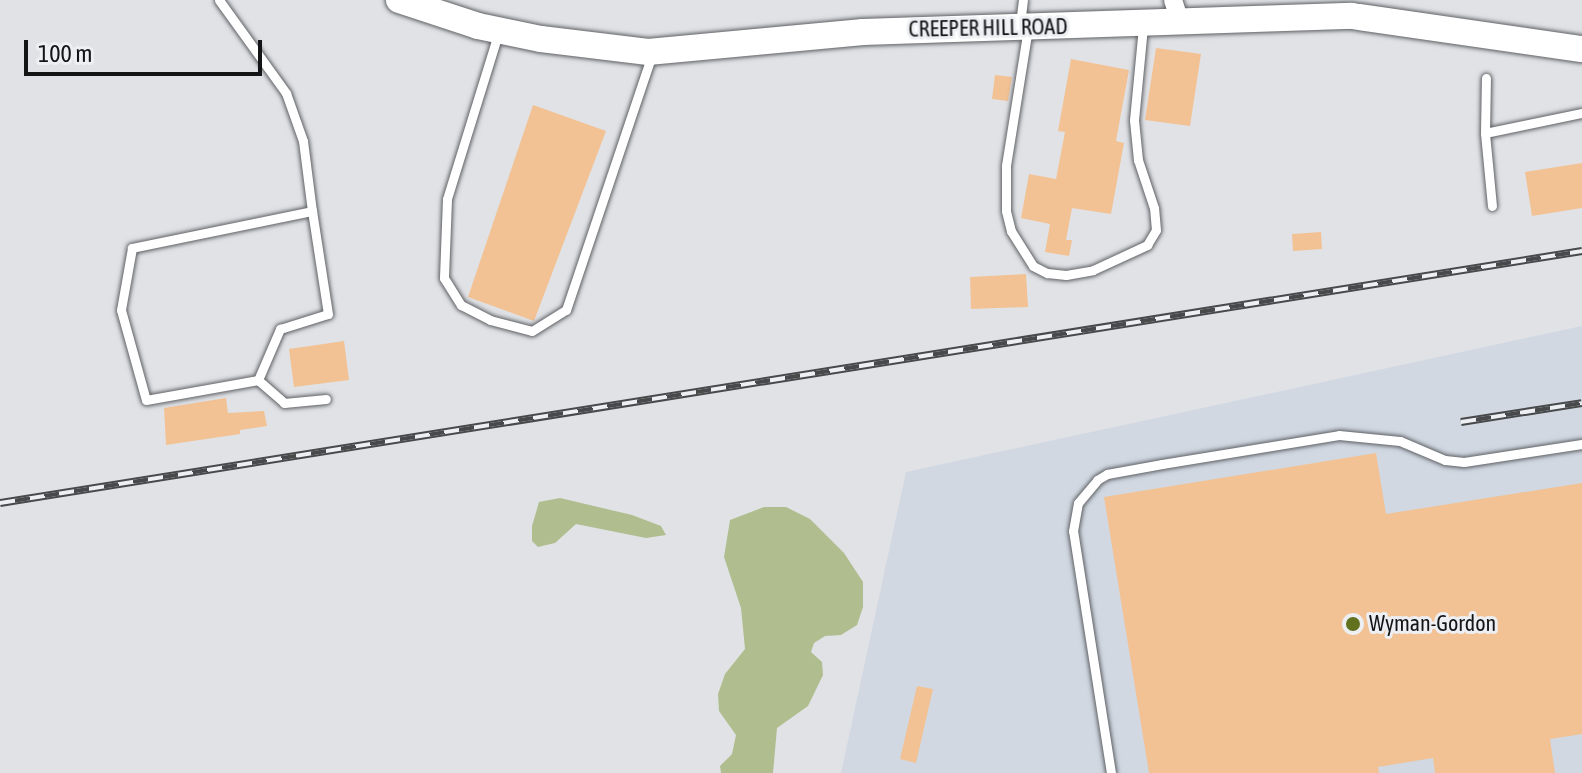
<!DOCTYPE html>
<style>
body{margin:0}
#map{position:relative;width:1582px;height:773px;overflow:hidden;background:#e0e2e6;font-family:"Asap Condensed",sans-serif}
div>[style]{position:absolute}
.built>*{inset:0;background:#d1d8e2}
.green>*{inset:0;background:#b0be8f}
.building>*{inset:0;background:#f2c294}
.roads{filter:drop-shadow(0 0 2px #5f6165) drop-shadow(0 0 2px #5f6165)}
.lane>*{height:9px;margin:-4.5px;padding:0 4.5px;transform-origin:4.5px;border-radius:4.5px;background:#fff}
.street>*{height:18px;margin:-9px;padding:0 9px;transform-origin:9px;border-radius:9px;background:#fff}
.secondary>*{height:26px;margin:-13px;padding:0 13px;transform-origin:13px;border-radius:13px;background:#fff}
.rail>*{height:8px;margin-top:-4px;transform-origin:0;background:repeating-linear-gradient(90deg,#edeff3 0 15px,#47494a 0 30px);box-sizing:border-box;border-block:2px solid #47494a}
.dots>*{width:22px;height:22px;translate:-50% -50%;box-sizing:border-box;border:4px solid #edeff3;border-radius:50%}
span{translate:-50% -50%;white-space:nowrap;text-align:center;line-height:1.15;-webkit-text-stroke:6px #edeff3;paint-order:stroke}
.street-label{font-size:22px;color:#131415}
.poi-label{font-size:22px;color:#131415}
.left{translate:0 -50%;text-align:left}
.scale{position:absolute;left:24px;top:40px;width:238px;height:36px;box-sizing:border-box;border:4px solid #131415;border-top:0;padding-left:10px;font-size:24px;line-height:28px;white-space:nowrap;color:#131415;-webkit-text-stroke:6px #edeff3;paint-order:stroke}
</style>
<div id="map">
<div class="built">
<i style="clip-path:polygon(1582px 326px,1582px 773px,841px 773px,906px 472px)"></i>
</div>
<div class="green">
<i style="clip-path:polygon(560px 498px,632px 515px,661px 526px,666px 535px,646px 538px,576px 524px,555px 543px,538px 547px,532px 541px,532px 526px,539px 502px)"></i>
<i style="clip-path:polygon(764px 507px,786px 507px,810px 519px,844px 553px,863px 582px,863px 607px,857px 625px,841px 635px,825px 636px,814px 643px,811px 652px,822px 662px,823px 675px,808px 706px,777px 728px,773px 773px,721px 773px,720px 766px,732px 754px,736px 735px,719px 711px,718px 694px,725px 674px,745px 649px,741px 608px,724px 557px,730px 520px)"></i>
</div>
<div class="building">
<i style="clip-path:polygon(1156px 48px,1201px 54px,1190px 126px,1145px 120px)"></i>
<i style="clip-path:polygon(1071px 59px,1129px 70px,1116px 141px,1124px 143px,1111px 214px,1072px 208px,1066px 240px,1072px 240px,1069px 256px,1045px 252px,1050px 224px,1021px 218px,1029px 174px,1056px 179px,1065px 132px,1058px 131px)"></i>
<i style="clip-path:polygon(995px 75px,1012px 77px,1008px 101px,992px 99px)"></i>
<i style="clip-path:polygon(533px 105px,606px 131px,534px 321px,468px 297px)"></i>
<i style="clip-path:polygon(1582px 163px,1582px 208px,1532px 216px,1525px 172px)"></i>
<i style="clip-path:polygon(1321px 232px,1322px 249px,1293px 251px,1292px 234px)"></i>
<i style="clip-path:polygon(1026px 274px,1028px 307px,971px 309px,970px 277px)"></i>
<i style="clip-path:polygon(344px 341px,349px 380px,294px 387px,289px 349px)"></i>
<i style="clip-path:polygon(226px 398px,228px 413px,264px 411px,267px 426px,240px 430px,240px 434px,166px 445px,164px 408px)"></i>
<i style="clip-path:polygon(1376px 453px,1386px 514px,1582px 483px,1582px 734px,1550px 739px,1555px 773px,1435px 773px,1433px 758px,1378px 767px,1379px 773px,1149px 773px,1104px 497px)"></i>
<i style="clip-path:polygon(917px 686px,933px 689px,916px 763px,900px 759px)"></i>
</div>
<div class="roads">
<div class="lane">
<i style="left:219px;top:0;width:115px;rotate:54.2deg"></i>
<i style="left:286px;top:93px;width:51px;rotate:70.5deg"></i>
<i style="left:303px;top:141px;width:71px;rotate:82.7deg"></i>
<i style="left:312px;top:211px;width:184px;rotate:168.4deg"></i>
<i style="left:132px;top:248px;width:63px;rotate:100.1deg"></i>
<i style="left:121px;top:310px;width:93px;rotate:74.5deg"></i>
<i style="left:146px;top:400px;width:114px;rotate:-10.1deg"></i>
<i style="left:258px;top:380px;width:35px;rotate:41deg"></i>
<i style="left:284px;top:403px;width:42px;rotate:-5.4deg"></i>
<i style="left:1020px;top:24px;width:24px;rotate:-83deg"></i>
<i style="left:1028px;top:28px;width:140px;rotate:99.1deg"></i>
<i style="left:1006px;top:166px;width:45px;rotate:90deg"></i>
<i style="left:1006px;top:211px;width:21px;rotate:76deg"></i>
<i style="left:1011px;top:231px;width:41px;rotate:57.8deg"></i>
<i style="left:1033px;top:266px;width:16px;rotate:27deg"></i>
<i style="left:1047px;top:273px;width:19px;rotate:6deg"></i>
<i style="left:1066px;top:275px;width:27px;rotate:-10deg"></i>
<i style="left:1093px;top:270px;width:60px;rotate:-24.8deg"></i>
<i style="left:1147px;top:245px;width:17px;rotate:-59deg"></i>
<i style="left:1156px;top:230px;width:22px;rotate:-95deg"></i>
<i style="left:1154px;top:208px;width:51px;rotate:-108.4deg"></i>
<i style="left:1138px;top:160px;width:40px;rotate:-95.7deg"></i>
<i style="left:1134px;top:120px;width:94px;rotate:-84.5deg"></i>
<i style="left:498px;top:34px;width:173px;rotate:107.2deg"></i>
<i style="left:447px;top:199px;width:79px;rotate:92.2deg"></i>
<i style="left:444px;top:278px;width:32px;rotate:58deg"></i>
<i style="left:461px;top:305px;width:33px;rotate:27deg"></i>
<i style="left:490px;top:320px;width:43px;rotate:14.7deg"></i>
<i style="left:532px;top:331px;width:40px;rotate:-32deg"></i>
<i style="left:566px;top:310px;width:269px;rotate:-71.4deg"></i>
<i style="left:1485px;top:133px;width:55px;rotate:-89deg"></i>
<i style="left:1492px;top:206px;width:73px;rotate:-95.5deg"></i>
<i style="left:1485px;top:133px;width:99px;rotate:-11.7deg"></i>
<i style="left:258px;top:380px;width:56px;rotate:-66.7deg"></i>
<i style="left:280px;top:329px;width:50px;rotate:-17.4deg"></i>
<i style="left:328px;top:314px;width:104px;rotate:-98.8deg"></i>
<i style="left:1111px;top:773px;width:245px;rotate:-98.9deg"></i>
<i style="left:1073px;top:531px;width:28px;rotate:-80deg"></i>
<i style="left:1078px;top:503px;width:30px;rotate:-50deg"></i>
<i style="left:1097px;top:480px;width:12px;rotate:-31deg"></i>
<i style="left:1107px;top:474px;width:56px;rotate:-10.3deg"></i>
<i style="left:1162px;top:464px;width:179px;rotate:-9.3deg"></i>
<i style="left:1339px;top:435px;width:61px;rotate:5.6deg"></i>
<i style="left:1400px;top:441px;width:49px;rotate:22.9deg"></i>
<i style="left:1445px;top:460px;width:19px;rotate:6deg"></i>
<i style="left:1464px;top:462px;width:119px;rotate:-8.7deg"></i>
</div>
<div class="street">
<i style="left:1173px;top:0;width:23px;rotate:72deg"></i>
</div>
<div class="secondary">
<i style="left:399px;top:0;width:83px;rotate:18.2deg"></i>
<i style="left:478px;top:26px;width:64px;rotate:11.7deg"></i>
<i style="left:541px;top:39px;width:108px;rotate:6.9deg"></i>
<i style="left:648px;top:52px;width:216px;rotate:-5.3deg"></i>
<i style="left:863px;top:32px;width:489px;rotate:-1.9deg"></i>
<i style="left:1352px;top:16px;width:232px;rotate:8.2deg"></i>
</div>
</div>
<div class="rail">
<i style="left:1461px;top:422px;width:122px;rotate:-8.9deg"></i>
<i style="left:0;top:503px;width:1602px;rotate:-9.05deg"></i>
</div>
<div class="dots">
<i style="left:1353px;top:624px;background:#61721f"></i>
</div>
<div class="street-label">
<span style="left:988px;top:28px;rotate:-1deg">CREEPER HILL ROAD</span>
</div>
<div class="poi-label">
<span class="left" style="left:1369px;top:624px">Wyman-Gordon</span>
</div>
<div class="scale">100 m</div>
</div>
